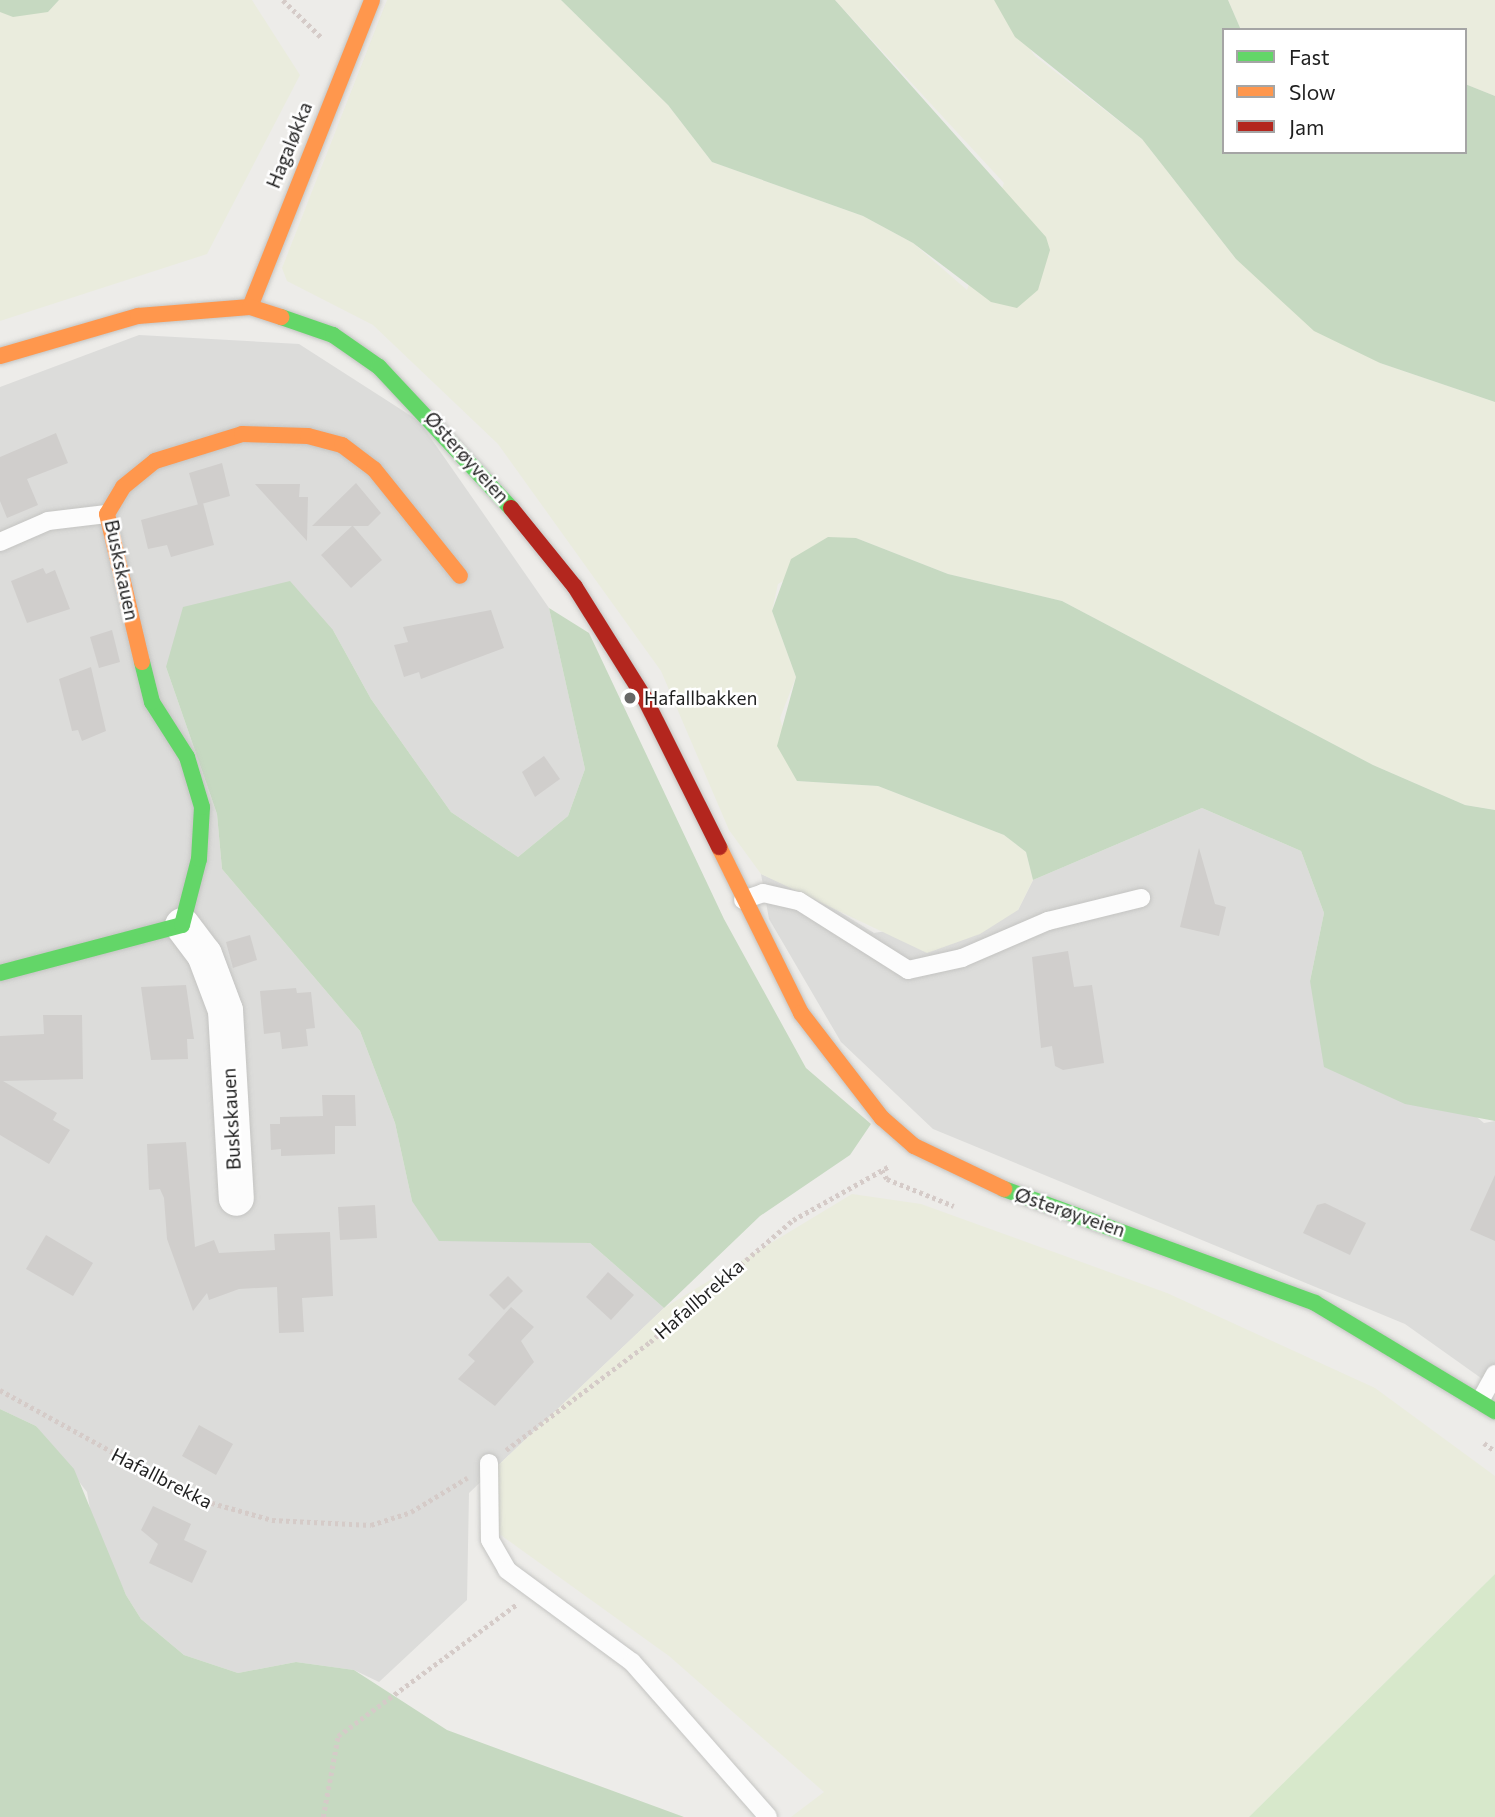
<!DOCTYPE html>
<meta charset="utf-8">
<style>
body{margin:0}
#map{position:relative;width:1495px;height:1817px;overflow:hidden;background:#edece9;font-family:Commissioner,sans-serif}
div>[style]{position:absolute}
.residential>*{inset:0;background:#dcdcda}
.farmland>*{inset:0;background:#eaecdd}
.grass>*{inset:0;background:#d7e8cb}
.forest>*{inset:0;background:#c6d9c1}
.building>*{inset:0;background:#d0cecc}
.path>*{height:4.5px;margin-top:-2.25px;transform-origin:0;background:repeating-linear-gradient(90deg,#d5cbc8 0 3.5px,transparent 0 7px)}
.roads{filter:drop-shadow(0 0 2px #c4c4c2) drop-shadow(0 0 2px #c4c4c2)}
.lane>*{height:18px;margin:-9px;padding:0 9px;transform-origin:9px;border-radius:9px;background:#fcfcfc}
.street>*{height:35px;margin:-17.5px;padding:0 17.5px;transform-origin:17.5px;border-radius:17.5px;background:#fcfcfc}
.fast>*{height:16px;margin:-8px;padding:0 8px;transform-origin:8px;border-radius:8px;background:#63d668}
.slow>*{height:16px;margin:-8px;padding:0 8px;transform-origin:8px;border-radius:8px;background:#ff974d}
.jam>*{height:16px;margin:-8px;padding:0 8px;transform-origin:8px;border-radius:8px;background:#b3261e}
.dots>*{width:19px;height:19px;translate:-50% -50%;box-sizing:border-box;border:4px solid #fff;border-radius:50%}
span{translate:-50% -50%;white-space:nowrap;text-align:center;line-height:1.15;-webkit-text-stroke:5px #fff;paint-order:stroke}
.street-label{font-size:19px;color:#1f1f1f}
.poi-label{font-size:19px;color:#1f1f1f}
.left{translate:0 -50%;text-align:left}
.legend{position:absolute;left:1222px;top:28px;width:245px;height:126px;box-sizing:border-box;background:#fff;border:2px solid #a5a5a5;margin:0;padding:9px 12px;list-style:none;font-size:21px;color:#1f1f1f}
.legend li{display:flex;align-items:center;gap:14px;height:35px}
.legend b{width:35px;border:2px solid #a5a5a5}
</style>
<div id="map">
<div class="residential">
<i style="clip-path:polygon(139px 335px,299px 344px,419px 421px,549px 608px,585px 769px,568px 816px,518px 857px,451px 812px,371px 699px,333px 630px,166px 667px,217px 814px,222px 869px,360px 1031px,395px 1123px,412px 1201px,531px 1240px,590px 1243px,664px 1308px,469px 1493px,467px 1600px,379px 1682px,354px 1670px,296px 1662px,238px 1673px,184px 1655px,141px 1619px,126px 1595px,92px 1520px,87px 1492px,36px 1426px,0 1409px,0 387px)"></i>
<i style="clip-path:polygon(1202px 808px,1301px 851px,1324px 913px,1310px 981px,1484px 1123px,1495px 1121px,1495px 1388px,1405px 1324px,933px 1129px,841px 1042px,769px 919px,761px 874px,814px 896px,874px 933px,1018px 910px,1033px 880px)"></i>
</div>
<div class="farmland">
<i style="clip-path:polygon(59px 0,252px 0,300px 75px,207px 254px,0 321px,0 12px,48px 12px)"></i>
<i style="clip-path:polygon(387px 0,561px 0,668px 105px,712px 162px,863px 216px,913px 243px,967px 290px,1004px 183px,835px 0,994px 0,1035px 56px,1142px 139px,1236px 259px,1380px 363px,1495px 402px,1495px 810px,1465px 805px,1373px 765px,1062px 601px,948px 574px,856px 538px,778px 584px,772px 611px,796px 677px,780px 718px,797px 781px,878px 786px,1004px 835px,1026px 852px,1033px 880px,1018px 910px,980px 934px,927px 953px,761px 874px,729px 830px,661px 671px,498px 444px,373px 325px,287px 281px,282px 268px)"></i>
<i style="clip-path:polygon(1228px 0,1495px 0,1495px 96px,1465px 84px,1465px 30px,1241px 30px)"></i>
<i style="clip-path:polygon(852px 1194px,921px 1204px,1167px 1293px,1375px 1388px,1495px 1476px,1495px 1574px,1249px 1817px,791px 1817px,824px 1792px,669px 1656px,498px 1533px,490px 1473px,664px 1308px)"></i>
</div>
<div class="grass">
<i style="clip-path:polygon(1495px 1574px,1495px 1817px,1249px 1817px)"></i>
</div>
<div class="forest">
<i style="clip-path:polygon(0 0,59px 0,48px 12px,13px 17px,0 12px)"></i>
<i style="clip-path:polygon(561px 0,835px 0,1046px 237px,1050px 250px,1038px 290px,1017px 308px,991px 302px,913px 243px,863px 216px,712px 162px,668px 105px)"></i>
<i style="clip-path:polygon(994px 0,1228px 0,1241px 30px,1224px 30px,1224px 152px,1465px 152px,1465px 84px,1495px 96px,1495px 402px,1380px 363px,1314px 331px,1236px 259px,1142px 139px,1015px 37px)"></i>
<i style="clip-path:polygon(828px 537px,856px 538px,948px 574px,1062px 601px,1373px 765px,1465px 805px,1495px 810px,1495px 1121px,1405px 1104px,1324px 1067px,1310px 981px,1324px 913px,1301px 851px,1202px 808px,1033px 880px,1026px 852px,1004px 835px,878px 786px,797px 781px,777px 746px,796px 677px,772px 611px,791px 559px)"></i>
<i style="clip-path:polygon(290px 581px,333px 630px,371px 699px,451px 812px,518px 857px,568px 816px,585px 769px,549px 608px,589px 633px,724px 919px,806px 1068px,871px 1124px,850px 1155px,760px 1216px,664px 1308px,590px 1243px,439px 1241px,412px 1201px,395px 1123px,360px 1031px,222px 869px,217px 814px,166px 667px,183px 607px)"></i>
<i style="clip-path:polygon(0 1409px,36px 1426px,74px 1469px,126px 1595px,141px 1619px,184px 1655px,238px 1673px,296px 1662px,354px 1670px,447px 1730px,684px 1817px,0 1817px)"></i>
</div>
<div class="building">
<i style="clip-path:polygon(56px 433px,68px 463px,27px 479px,38px 505px,7px 518px,0 501px,0 457px)"></i>
<i style="clip-path:polygon(222px 463px,230px 496px,198px 505px,189px 473px)"></i>
<i style="clip-path:polygon(356px 483px,381px 513px,368px 526px,353px 526px,382px 560px,351px 588px,321px 555px,352px 526px,312px 526px)"></i>
<i style="clip-path:polygon(255px 484px,300px 484px,299px 497px,308px 497px,307px 541px)"></i>
<i style="clip-path:polygon(203px 503px,214px 545px,171px 557px,167px 545px,148px 549px,141px 520px)"></i>
<i style="clip-path:polygon(43px 568px,46px 574px,55px 570px,70px 609px,27px 623px,11px 581px)"></i>
<i style="clip-path:polygon(491px 610px,504px 648px,421px 679px,419px 672px,404px 677px,394px 645px,408px 642px,403px 627px)"></i>
<i style="clip-path:polygon(112px 630px,120px 662px,99px 668px,90px 637px)"></i>
<i style="clip-path:polygon(91px 667px,106px 731px,82px 741px,78px 730px,72px 731px,59px 679px)"></i>
<i style="clip-path:polygon(544px 756px,560px 779px,535px 797px,522px 772px)"></i>
<i style="clip-path:polygon(1199px 848px,1215px 904px,1226px 907px,1219px 936px,1180px 927px)"></i>
<i style="clip-path:polygon(250px 935px,257px 960px,233px 968px,226px 942px)"></i>
<i style="clip-path:polygon(1068px 951px,1074px 987px,1092px 985px,1104px 1063px,1063px 1070px,1055px 1066px,1052px 1046px,1041px 1048px,1032px 957px)"></i>
<i style="clip-path:polygon(186px 985px,194px 1039px,187px 1039px,188px 1059px,151px 1060px,141px 987px)"></i>
<i style="clip-path:polygon(296px 988px,297px 993px,311px 992px,315px 1028px,306px 1029px,308px 1046px,282px 1049px,280px 1032px,264px 1034px,260px 991px)"></i>
<i style="clip-path:polygon(43px 1015px,82px 1015px,83px 1079px,3px 1081px,57px 1113px,53px 1120px,70px 1130px,49px 1164px,0 1135px,0 1036px,44px 1034px)"></i>
<i style="clip-path:polygon(322px 1095px,355px 1095px,356px 1126px,335px 1126px,335px 1154px,281px 1156px,281px 1149px,271px 1150px,270px 1124px,280px 1124px,280px 1117px,323px 1116px)"></i>
<i style="clip-path:polygon(186px 1142px,195px 1247px,214px 1240px,219px 1253px,275px 1250px,274px 1234px,330px 1232px,333px 1296px,302px 1298px,304px 1332px,279px 1333px,277px 1287px,239px 1289px,209px 1300px,207px 1293px,193px 1311px,167px 1239px,164px 1198px,160px 1189px,149px 1190px,147px 1144px)"></i>
<i style="clip-path:polygon(1495px 1175px,1495px 1241px,1470px 1230px)"></i>
<i style="clip-path:polygon(1325px 1203px,1366px 1223px,1350px 1255px,1303px 1233px,1317px 1205px)"></i>
<i style="clip-path:polygon(375px 1205px,377px 1238px,340px 1240px,338px 1207px)"></i>
<i style="clip-path:polygon(46px 1235px,93px 1263px,73px 1296px,26px 1269px)"></i>
<i style="clip-path:polygon(608px 1272px,634px 1295px,611px 1320px,586px 1297px)"></i>
<i style="clip-path:polygon(508px 1276px,523px 1291px,504px 1310px,489px 1295px)"></i>
<i style="clip-path:polygon(511px 1307px,534px 1327px,521px 1341px,534px 1362px,495px 1406px,458px 1379px,475px 1361px,468px 1355px)"></i>
<i style="clip-path:polygon(199px 1425px,233px 1444px,216px 1475px,182px 1456px)"></i>
<i style="clip-path:polygon(153px 1506px,191px 1524px,184px 1540px,207px 1551px,192px 1583px,149px 1563px,158px 1544px,141px 1530px)"></i>
</div>
<div class="path">
<i style="left:283px;top:0;width:53px;rotate:44.2deg"></i>
<i style="left:882px;top:1170px;width:10px;rotate:61deg"></i>
<i style="left:887px;top:1179px;width:72px;rotate:21.9deg"></i>
<i style="left:0;top:1390px;width:226px;rotate:28.8deg"></i>
<i style="left:198px;top:1499px;width:77px;rotate:15.8deg"></i>
<i style="left:272px;top:1520px;width:99px;rotate:2.9deg"></i>
<i style="left:371px;top:1525px;width:42px;rotate:-18deg"></i>
<i style="left:411px;top:1512px;width:66px;rotate:-31.3deg"></i>
<i style="left:1484px;top:1443px;width:14px;rotate:36deg"></i>
<i style="left:506px;top:1450px;width:180px;rotate:-36.9deg"></i>
<i style="left:650px;top:1342px;width:188px;rotate:-40.5deg"></i>
<i style="left:793px;top:1220px;width:109px;rotate:-29.2deg"></i>
<i style="left:323px;top:1817px;width:82px;rotate:-79.5deg"></i>
<i style="left:338px;top:1736px;width:222px;rotate:-36.4deg"></i>
</div>
<div class="roads">
<div class="lane">
<i style="left:0;top:542px;width:52px;rotate:-23.6deg"></i>
<i style="left:48px;top:521px;width:59px;rotate:-6.8deg"></i>
<i style="left:743px;top:900px;width:21px;rotate:-19deg"></i>
<i style="left:763px;top:893px;width:37px;rotate:13deg"></i>
<i style="left:799px;top:901px;width:129px;rotate:32.3deg"></i>
<i style="left:908px;top:970px;width:55px;rotate:-12.5deg"></i>
<i style="left:962px;top:958px;width:94px;rotate:-23.3deg"></i>
<i style="left:1048px;top:921px;width:96px;rotate:-13.9deg"></i>
<i style="left:1480px;top:1401px;width:31px;rotate:-61deg"></i>
<i style="left:489px;top:1463px;width:77px;rotate:89.3deg"></i>
<i style="left:490px;top:1540px;width:34px;rotate:60deg"></i>
<i style="left:507px;top:1570px;width:155px;rotate:36.4deg"></i>
<i style="left:632px;top:1662px;width:206px;rotate:48.7deg"></i>
</div>
<div class="street">
<i style="left:182px;top:925px;width:36px;rotate:53deg"></i>
<i style="left:204px;top:954px;width:60px;rotate:69.4deg"></i>
<i style="left:225px;top:1010px;width:188px;rotate:86.7deg"></i>
</div>
<div class="fast">
<i style="left:281px;top:317px;width:55px;rotate:19.1deg"></i>
<i style="left:333px;top:335px;width:56px;rotate:34.8deg"></i>
<i style="left:379px;top:367px;width:193px;rotate:46.9deg"></i>
<i style="left:0;top:973px;width:188px;rotate:-14.8deg"></i>
<i style="left:182px;top:925px;width:68px;rotate:-75.6deg"></i>
<i style="left:199px;top:859px;width:52px;rotate:-86.7deg"></i>
<i style="left:202px;top:807px;width:52px;rotate:-106.7deg"></i>
<i style="left:187px;top:757px;width:65px;rotate:-122.5deg"></i>
<i style="left:152px;top:702px;width:41px;rotate:-104deg"></i>
<i style="left:1004px;top:1189px;width:331px;rotate:20.1deg"></i>
<i style="left:1315px;top:1303px;width:210px;rotate:31deg"></i>
</div>
<div class="slow">
<i style="left:250px;top:307px;width:330px;rotate:-68.3deg"></i>
<i style="left:0;top:356px;width:144px;rotate:-16.2deg"></i>
<i style="left:138px;top:316px;width:112px;rotate:-4.6deg"></i>
<i style="left:250px;top:307px;width:33px;rotate:18deg"></i>
<i style="left:142px;top:662px;width:152px;rotate:-103.3deg"></i>
<i style="left:107px;top:514px;width:31px;rotate:-59deg"></i>
<i style="left:123px;top:487px;width:41px;rotate:-39.1deg"></i>
<i style="left:155px;top:461px;width:91px;rotate:-17.2deg"></i>
<i style="left:242px;top:434px;width:66px;rotate:1.7deg"></i>
<i style="left:308px;top:436px;width:35px;rotate:15deg"></i>
<i style="left:342px;top:445px;width:40px;rotate:37deg"></i>
<i style="left:374px;top:469px;width:137px;rotate:51.2deg"></i>
<i style="left:719px;top:847px;width:185px;rotate:63.7deg"></i>
<i style="left:801px;top:1013px;width:133px;rotate:52.4deg"></i>
<i style="left:882px;top:1118px;width:43px;rotate:41.2deg"></i>
<i style="left:914px;top:1146px;width:100px;rotate:25.5deg"></i>
</div>
<div class="jam">
<i style="left:511px;top:508px;width:102px;rotate:51deg"></i>
<i style="left:575px;top:587px;width:130px;rotate:57.9deg"></i>
<i style="left:644px;top:697px;width:168px;rotate:63.4deg"></i>
</div>
</div>
<div class="dots">
<i style="left:630px;top:698px;background:#676766"></i>
</div>
<div class="street-label">
<span style="left:289px;top:145px;rotate:-68deg">Hagaløkka</span>
<span style="left:467px;top:457px;rotate:48deg">Østerøyveien</span>
<span style="left:122px;top:570px;rotate:78deg">Buskskauen</span>
<span style="left:231px;top:1119px;rotate:-93deg">Buskskauen</span>
<span style="left:1070px;top:1212px;rotate:19deg">Østerøyveien</span>
<span style="left:699px;top:1299px;rotate:-41deg">Hafallbrekka</span>
<span style="left:162px;top:1478px;rotate:27deg">Hafallbrekka</span>
</div>
<div class="poi-label">
<span class="left" style="left:644px;top:698px">Hafallbakken</span>
</div>
<ul class="legend">
<li><b style="height:9px;background:#63d668"></b>Fast</li>
<li><b style="height:9px;background:#ff974d"></b>Slow</li>
<li><b style="height:9px;background:#b3261e"></b>Jam</li>
</ul>
</div>
